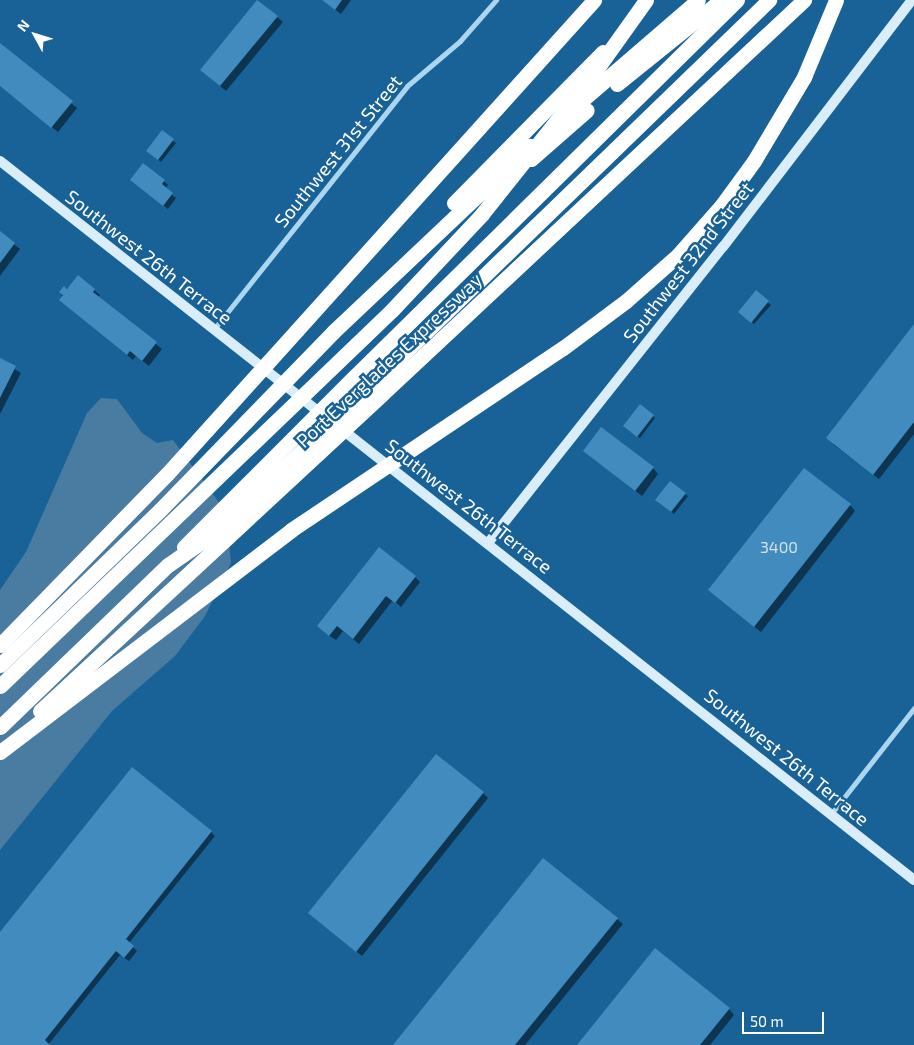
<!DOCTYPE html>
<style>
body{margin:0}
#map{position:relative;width:914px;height:1045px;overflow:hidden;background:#196297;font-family:"Exo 2",sans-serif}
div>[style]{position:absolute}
.water>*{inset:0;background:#4a7ca1}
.shadow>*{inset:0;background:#0007}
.building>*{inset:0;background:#428bbe}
.street>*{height:5px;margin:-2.5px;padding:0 2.5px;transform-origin:2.5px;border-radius:2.5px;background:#acd5f0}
.secondary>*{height:10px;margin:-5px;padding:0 5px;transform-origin:5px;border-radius:5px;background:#daedfb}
.highway>*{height:15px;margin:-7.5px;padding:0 7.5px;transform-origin:7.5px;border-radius:7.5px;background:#fff}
.highway-bridge>*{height:15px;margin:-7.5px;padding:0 7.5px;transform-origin:7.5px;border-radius:7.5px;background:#fff}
span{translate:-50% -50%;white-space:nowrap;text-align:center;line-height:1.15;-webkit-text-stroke:5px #196297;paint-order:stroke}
.number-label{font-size:16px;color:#d0e2ef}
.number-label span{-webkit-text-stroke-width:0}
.street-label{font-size:19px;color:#fff}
.north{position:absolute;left:10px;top:10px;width:50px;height:50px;-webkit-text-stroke:4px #196297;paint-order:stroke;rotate:309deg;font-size:14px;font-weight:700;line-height:20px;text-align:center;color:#fff}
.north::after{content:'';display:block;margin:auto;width:18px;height:22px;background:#fff;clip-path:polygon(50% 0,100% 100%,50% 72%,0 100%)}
.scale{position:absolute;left:742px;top:1012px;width:82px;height:22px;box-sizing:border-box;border:2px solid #fff;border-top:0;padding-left:6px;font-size:15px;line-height:18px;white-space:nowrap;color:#fff;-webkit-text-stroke:4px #196297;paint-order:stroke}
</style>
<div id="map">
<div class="water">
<i style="clip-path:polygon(101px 398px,117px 399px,142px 433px,157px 443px,173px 440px,226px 512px,231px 563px,205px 616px,175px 656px,112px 711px,0 850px,0 590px,26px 552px,87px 413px)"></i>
</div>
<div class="shadow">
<i style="clip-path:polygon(322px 0,351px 0,341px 14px)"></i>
<i style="clip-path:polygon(277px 17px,283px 22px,226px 91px,207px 75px)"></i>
<i style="clip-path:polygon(0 45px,77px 108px,58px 132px,0 86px)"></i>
<i style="clip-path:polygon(162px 132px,176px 143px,161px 162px,151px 153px)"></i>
<i style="clip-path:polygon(164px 181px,168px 185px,165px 189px,176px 198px,168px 209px,136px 184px)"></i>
<i style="clip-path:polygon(0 233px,20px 249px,0 276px)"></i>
<i style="clip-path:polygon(65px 288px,94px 290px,100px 295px,98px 298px,162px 349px,149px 366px,136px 356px,133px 360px,60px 300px)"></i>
<i style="clip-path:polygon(756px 292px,771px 305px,754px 324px,742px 314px)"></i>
<i style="clip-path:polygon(914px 326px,914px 434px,879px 479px,833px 444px)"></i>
<i style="clip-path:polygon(0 360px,21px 373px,0 414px)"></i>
<i style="clip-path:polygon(653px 416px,655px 418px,640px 438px,627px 429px)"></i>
<i style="clip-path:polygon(590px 456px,653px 468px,658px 474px,642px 496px)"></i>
<i style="clip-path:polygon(685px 494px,688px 496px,674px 514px,659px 503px)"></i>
<i style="clip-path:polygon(850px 505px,855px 511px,761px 632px,709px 590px)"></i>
<i style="clip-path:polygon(415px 577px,420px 582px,401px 607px,393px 600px,359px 644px,343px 631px,336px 640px,324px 632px)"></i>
<i style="clip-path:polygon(483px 793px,488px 798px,362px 956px,316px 919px)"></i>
<i style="clip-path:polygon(211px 832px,215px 836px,129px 943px,137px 951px,129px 961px,120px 955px,48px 1045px,0 1045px,0 934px)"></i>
<i style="clip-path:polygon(617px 919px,623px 924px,525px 1045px,394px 1045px)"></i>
<i style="clip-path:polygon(729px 1009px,734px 1015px,710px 1045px,579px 1045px)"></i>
</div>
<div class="building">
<i style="clip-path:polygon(257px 0,278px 16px,220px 86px,200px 70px)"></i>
<i style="clip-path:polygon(322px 0,342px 0,335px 10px)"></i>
<i style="clip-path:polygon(0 43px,73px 101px,51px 128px,0 86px)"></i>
<i style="clip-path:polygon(162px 130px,174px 139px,158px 160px,146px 151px)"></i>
<i style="clip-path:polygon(143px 163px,165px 180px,162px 184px,173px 193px,163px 206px,130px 180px)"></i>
<i style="clip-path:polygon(0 231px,15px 243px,0 263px)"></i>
<i style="clip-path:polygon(78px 275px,95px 289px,93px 292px,157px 342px,142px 361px,130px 351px,127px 355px,59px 300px,63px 295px,59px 292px,64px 286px,67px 289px)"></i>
<i style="clip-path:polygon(756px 290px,769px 301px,751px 323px,738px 312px)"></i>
<i style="clip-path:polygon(914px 324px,914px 422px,873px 475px,826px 438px)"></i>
<i style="clip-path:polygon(0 358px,16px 366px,0 398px)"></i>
<i style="clip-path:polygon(640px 404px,654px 415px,637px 437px,623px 426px)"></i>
<i style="clip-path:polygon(601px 427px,654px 467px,635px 491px,583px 451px)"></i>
<i style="clip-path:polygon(804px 468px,851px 504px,754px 627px,708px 590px)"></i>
<i style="clip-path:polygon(670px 481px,686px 493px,671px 512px,655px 500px)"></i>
<i style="clip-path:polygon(379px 547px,416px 576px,395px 603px,386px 596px,353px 639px,337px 626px,329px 636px,317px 626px)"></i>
<i style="clip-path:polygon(436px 754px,484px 792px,356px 952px,308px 913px)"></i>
<i style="clip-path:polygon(132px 767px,212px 831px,126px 939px,134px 946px,124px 958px,116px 951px,45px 1040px,50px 1045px,0 1045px,0 932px)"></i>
<i style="clip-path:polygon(543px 858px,618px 918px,515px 1045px,393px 1045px)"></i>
<i style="clip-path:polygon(655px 948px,730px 1008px,700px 1045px,577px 1045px)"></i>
</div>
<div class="street">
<i style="left:214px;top:329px;width:310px;rotate:-51.5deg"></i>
<i style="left:407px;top:86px;width:70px;rotate:-40.3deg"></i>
<i style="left:460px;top:41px;width:55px;rotate:-48.7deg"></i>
<i style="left:831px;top:814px;width:135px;rotate:-51.9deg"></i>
</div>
<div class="secondary">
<i style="left:0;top:161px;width:412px;rotate:38.2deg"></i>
<i style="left:339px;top:427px;width:732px;rotate:38.23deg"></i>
<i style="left:488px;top:543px;width:378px;rotate:-51.6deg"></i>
<i style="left:723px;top:247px;width:311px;rotate:-52.6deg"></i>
</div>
<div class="highway">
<i style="left:617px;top:84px;width:134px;rotate:-38.9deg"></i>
<i style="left:566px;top:114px;width:174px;rotate:-40.8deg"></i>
<i style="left:531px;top:159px;width:74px;rotate:-41.2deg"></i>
<i style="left:454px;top:203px;width:212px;rotate:-45.4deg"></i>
<i style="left:297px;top:330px;width:444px;rotate:-48deg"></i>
<i style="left:333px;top:332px;width:271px;rotate:-43.4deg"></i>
<i style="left:355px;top:376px;width:536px;rotate:-44.55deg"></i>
<i style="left:369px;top:387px;width:557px;rotate:-44.05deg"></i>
<i style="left:381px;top:395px;width:579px;rotate:-43.04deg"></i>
<i style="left:0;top:665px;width:223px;rotate:-44.1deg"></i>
<i style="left:0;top:727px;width:233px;rotate:-44deg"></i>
</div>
<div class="highway-bridge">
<i style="left:160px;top:510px;width:248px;rotate:-45.8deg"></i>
<i style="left:184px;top:547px;width:242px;rotate:-45deg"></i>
<i style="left:168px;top:565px;width:60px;rotate:-34.8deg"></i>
<i style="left:217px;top:531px;width:209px;rotate:-43.5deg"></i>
<i style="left:0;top:645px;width:239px;rotate:-45.7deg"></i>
<i style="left:167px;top:474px;width:194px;rotate:-47.9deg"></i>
<i style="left:0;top:686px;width:543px;rotate:-43.81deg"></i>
<i style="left:392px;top:310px;width:132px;rotate:-46.8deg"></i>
<i style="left:482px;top:214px;width:171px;rotate:-51.4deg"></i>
<i style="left:589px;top:80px;width:98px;rotate:-54.5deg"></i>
<i style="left:40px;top:711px;width:465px;rotate:-42.8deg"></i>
<i style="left:0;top:752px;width:366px;rotate:-37.3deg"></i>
<i style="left:291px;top:530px;width:327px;rotate:-33.8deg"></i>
<i style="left:563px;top:348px;width:79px;rotate:-36.7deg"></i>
<i style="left:626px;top:301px;width:69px;rotate:-41.5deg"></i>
<i style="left:678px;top:255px;width:67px;rotate:-48.7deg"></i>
<i style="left:722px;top:205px;width:54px;rotate:-54deg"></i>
<i style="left:754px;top:161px;width:98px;rotate:-59.2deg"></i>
<i style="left:804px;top:77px;width:83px;rotate:-67.4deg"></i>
</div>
<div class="number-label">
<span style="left:779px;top:547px">3400</span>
</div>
<div class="street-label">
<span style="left:338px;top:151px;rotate:-51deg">Southwest 31st Street</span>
<span style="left:149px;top:257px;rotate:38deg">Southwest 26th Terrace</span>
<span style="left:688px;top:262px;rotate:-52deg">Southwest 32nd Street</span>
<span style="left:389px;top:360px;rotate:-43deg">Port Everglades Expressway</span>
<span style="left:469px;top:506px;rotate:38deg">Southwest 26th Terrace</span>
<span style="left:787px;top:757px;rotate:39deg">Southwest 26th Terrace</span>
</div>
<div class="north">N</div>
<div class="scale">50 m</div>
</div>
